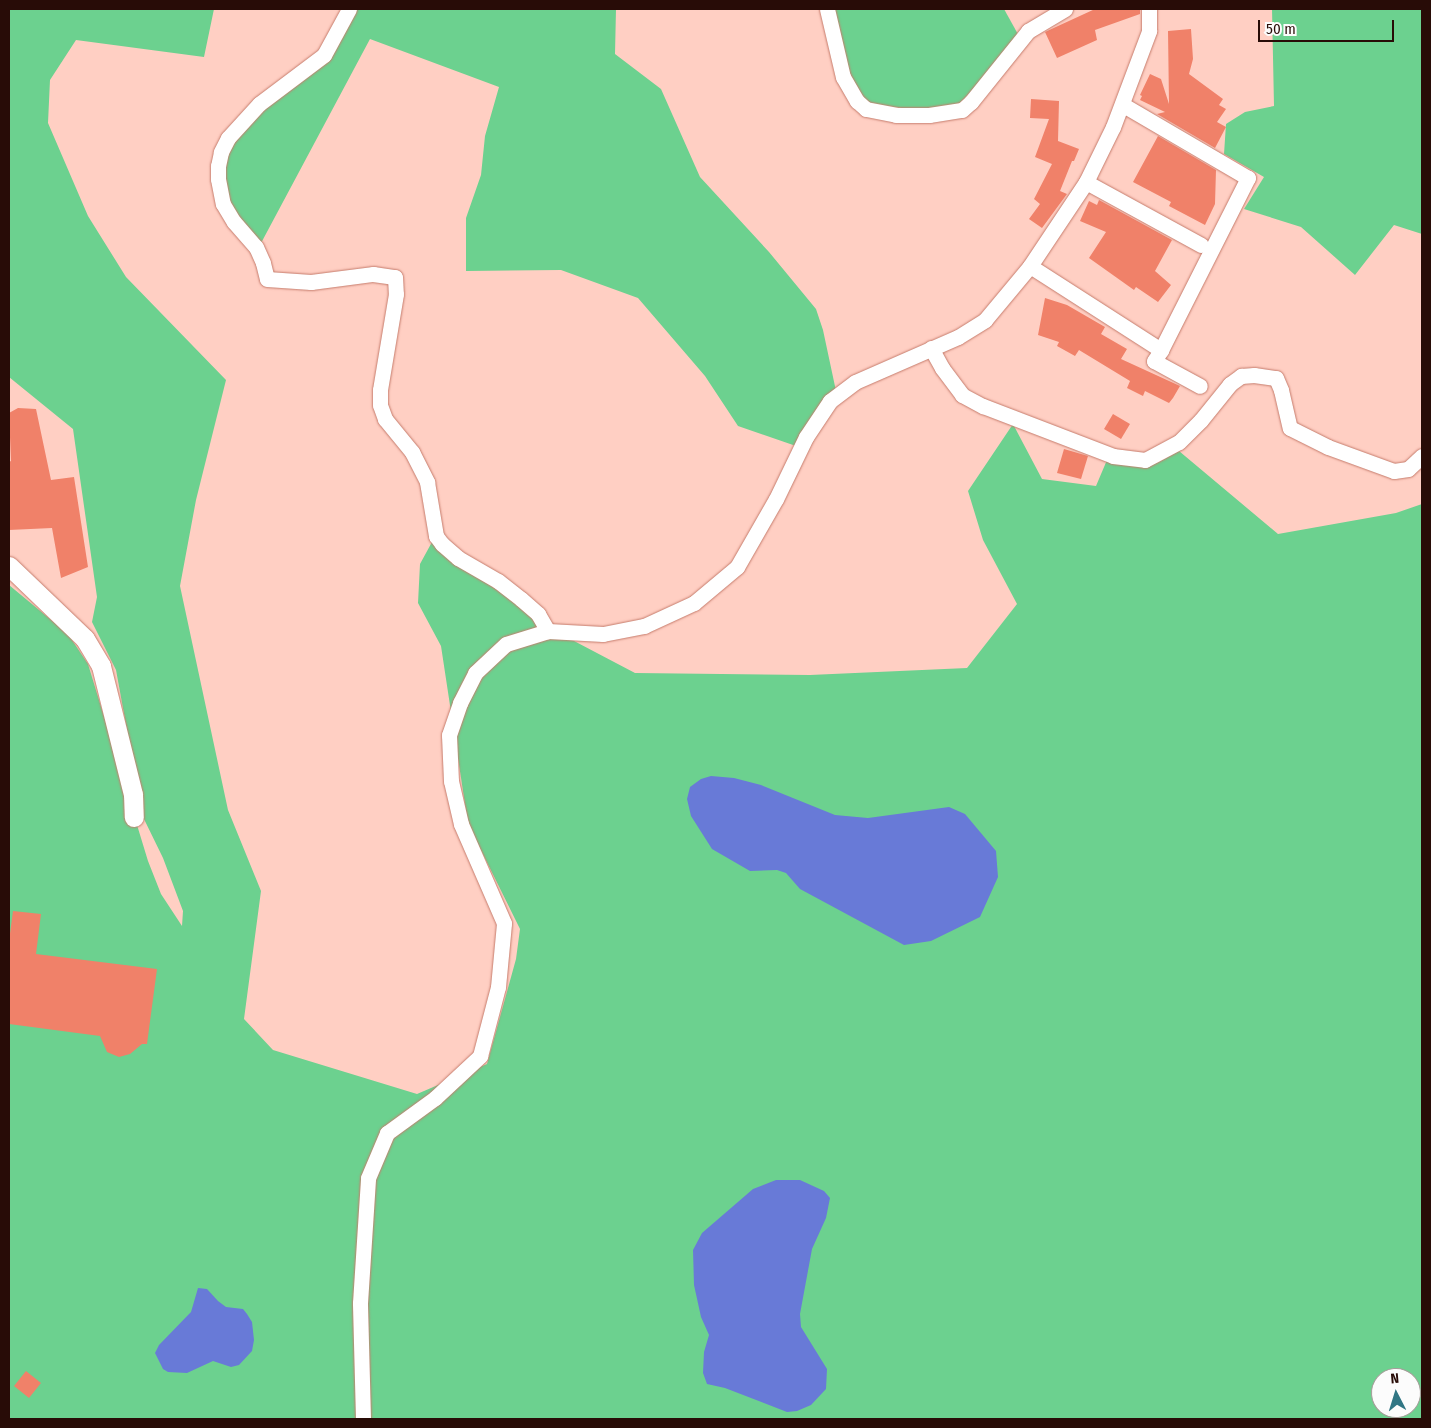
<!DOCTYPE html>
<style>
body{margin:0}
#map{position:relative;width:1431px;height:1428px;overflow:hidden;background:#ffcfc3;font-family:"Fira Sans Condensed",sans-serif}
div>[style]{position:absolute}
.green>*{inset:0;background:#6cd18f}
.water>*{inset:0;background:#687ad7}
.building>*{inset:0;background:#f08169}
.roads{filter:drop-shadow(0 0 1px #c67c6c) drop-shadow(0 0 1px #c67c6c)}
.minor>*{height:15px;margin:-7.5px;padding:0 7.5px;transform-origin:7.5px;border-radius:7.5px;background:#fff}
.tertiary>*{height:19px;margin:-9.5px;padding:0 9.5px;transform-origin:9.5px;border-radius:9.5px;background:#fff}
span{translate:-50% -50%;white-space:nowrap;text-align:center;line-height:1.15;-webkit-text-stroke:4.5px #fcfcfc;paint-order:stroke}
.frame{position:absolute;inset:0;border:10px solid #280c07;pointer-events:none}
.north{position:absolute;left:1371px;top:1368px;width:50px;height:50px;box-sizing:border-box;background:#fcfcfc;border:1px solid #a79c9a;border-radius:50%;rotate:355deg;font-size:14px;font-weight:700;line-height:20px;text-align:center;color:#280c07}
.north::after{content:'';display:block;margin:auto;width:18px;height:22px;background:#317684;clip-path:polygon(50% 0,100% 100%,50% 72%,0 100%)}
.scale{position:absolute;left:1258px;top:20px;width:136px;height:22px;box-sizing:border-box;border:2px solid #280c07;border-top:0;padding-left:6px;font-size:15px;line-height:18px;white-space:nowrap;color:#280c07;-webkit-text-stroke:4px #fcfcfc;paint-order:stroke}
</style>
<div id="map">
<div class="green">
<i style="clip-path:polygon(evenodd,9px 9px,214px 9px,204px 57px,76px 40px,50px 80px,48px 123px,88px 216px,126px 277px,226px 380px,196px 500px,180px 586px,228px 810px,261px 891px,244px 1019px,273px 1050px,417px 1094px,487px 1064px,516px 959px,520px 929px,468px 824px,441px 646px,418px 603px,420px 564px,432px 542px,450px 558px,516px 603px,536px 621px,635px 673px,810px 675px,967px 668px,1017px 604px,983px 540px,968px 491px,1013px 424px,1042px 479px,1096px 486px,1107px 460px,1157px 463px,1179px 451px,1278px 534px,1396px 513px,1422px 504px,1422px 1419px,9px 1419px,9px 585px,68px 634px,88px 664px,148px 861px,161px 894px,182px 926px,183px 911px,163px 858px,143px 817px,116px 670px,92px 622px,97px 597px,73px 429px,9px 377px,9px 9px,1381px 1378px,1411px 1378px,1411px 1408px,1381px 1408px,1381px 1378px)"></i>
<i style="clip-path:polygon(354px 9px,616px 9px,615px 54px,661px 89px,700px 177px,769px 252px,816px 309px,823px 330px,836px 391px,796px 446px,738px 426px,705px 376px,638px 298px,561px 270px,466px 271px,466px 218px,481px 175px,485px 136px,499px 87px,370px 39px,260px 245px,225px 199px,225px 152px,261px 107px,309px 73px)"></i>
<i style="clip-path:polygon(830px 9px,1004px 9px,1019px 36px,980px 82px,956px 107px,928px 111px,867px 104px,854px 92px)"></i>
<i style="clip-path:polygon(1272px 9px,1422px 9px,1422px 234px,1394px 225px,1355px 275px,1301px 227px,1244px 209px,1264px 177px,1224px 154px,1226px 124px,1245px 112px,1274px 106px)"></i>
</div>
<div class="water">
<i style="clip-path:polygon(711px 776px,734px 778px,761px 785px,835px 815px,868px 818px,949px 807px,965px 814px,996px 851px,998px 877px,980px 917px,931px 941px,904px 945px,800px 889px,786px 873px,777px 870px,750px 871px,712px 849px,691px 816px,687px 799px,690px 787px,701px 779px)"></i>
<i style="clip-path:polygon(776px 1180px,800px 1180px,824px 1191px,830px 1198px,826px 1218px,812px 1249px,800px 1314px,801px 1327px,827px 1369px,826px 1389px,811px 1405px,797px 1411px,787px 1412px,725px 1388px,707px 1384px,703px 1373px,704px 1352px,709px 1335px,701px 1317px,694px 1285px,693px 1250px,702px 1233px,753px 1189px)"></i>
<i style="clip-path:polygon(198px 1288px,207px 1289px,218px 1301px,226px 1307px,243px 1309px,247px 1314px,252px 1322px,254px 1340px,252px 1351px,239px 1365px,231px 1367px,213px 1361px,187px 1373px,168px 1372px,163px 1369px,155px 1353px,159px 1345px,191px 1312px)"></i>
</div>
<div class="building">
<i style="clip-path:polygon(1095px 9px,1140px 9px,1140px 14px,1095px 30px,1097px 40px,1057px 58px,1045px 32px)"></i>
<i style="clip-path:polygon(1191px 29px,1193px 59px,1189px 74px,1223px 99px,1219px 105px,1226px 109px,1217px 122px,1226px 127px,1215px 148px,1157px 114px,1165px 112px,1140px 100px,1142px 96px,1140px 95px,1150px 74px,1161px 79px,1169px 104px,1168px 31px)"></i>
<i style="clip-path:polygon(1031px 99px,1059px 101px,1058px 141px,1079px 149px,1074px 161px,1072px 161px,1060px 191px,1067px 194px,1042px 228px,1029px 219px,1040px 204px,1034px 199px,1052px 164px,1035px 157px,1049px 119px,1030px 118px)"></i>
<i style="clip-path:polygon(1158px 136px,1216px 170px,1215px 204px,1205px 225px,1169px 206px,1171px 202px,1133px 182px)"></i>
<i style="clip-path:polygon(1099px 200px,1172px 240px,1155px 271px,1171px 285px,1158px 302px,1136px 287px,1134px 290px,1089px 258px,1106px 232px,1080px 221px,1089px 201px,1097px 205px)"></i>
<i style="clip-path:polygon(1045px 298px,1067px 305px,1105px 327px,1101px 334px,1127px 349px,1121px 359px,1180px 386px,1173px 398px,1169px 403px,1145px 391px,1143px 396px,1127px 388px,1130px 381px,1079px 350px,1075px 356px,1057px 346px,1059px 342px,1038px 335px)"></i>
<i style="clip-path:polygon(18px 408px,36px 409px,51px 480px,74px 477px,88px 567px,61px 578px,52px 528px,9px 530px,9px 462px,11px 461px,9px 413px)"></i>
<i style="clip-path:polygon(1113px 414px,1130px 424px,1121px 439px,1104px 429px)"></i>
<i style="clip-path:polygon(1064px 449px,1088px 456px,1081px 479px,1057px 473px)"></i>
<i style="clip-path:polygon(13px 911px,41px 914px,36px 954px,157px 969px,147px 1044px,142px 1044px,130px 1054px,119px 1057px,107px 1052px,100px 1036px,9px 1024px,9px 941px)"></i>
<i style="clip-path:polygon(26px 1371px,41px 1383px,29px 1398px,14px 1386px)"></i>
</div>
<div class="roads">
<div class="minor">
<i style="left:349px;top:9px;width:52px;rotate:118.5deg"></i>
<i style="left:324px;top:55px;width:81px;rotate:143deg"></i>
<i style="left:259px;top:104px;width:46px;rotate:132.4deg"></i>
<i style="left:228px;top:138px;width:16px;rotate:117deg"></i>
<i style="left:221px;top:152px;width:14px;rotate:102deg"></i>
<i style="left:218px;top:166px;width:13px;rotate:90deg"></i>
<i style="left:218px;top:179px;width:25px;rotate:79deg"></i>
<i style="left:223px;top:204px;width:21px;rotate:59deg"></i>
<i style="left:234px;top:222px;width:33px;rotate:49deg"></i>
<i style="left:256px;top:247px;width:17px;rotate:66deg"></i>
<i style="left:263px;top:263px;width:16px;rotate:76deg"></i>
<i style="left:267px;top:279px;width:44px;rotate:3.9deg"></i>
<i style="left:311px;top:282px;width:63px;rotate:-7.4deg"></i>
<i style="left:373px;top:274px;width:22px;rotate:8deg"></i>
<i style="left:395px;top:277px;width:17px;rotate:87deg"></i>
<i style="left:396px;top:294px;width:97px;rotate:99.5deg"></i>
<i style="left:380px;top:390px;width:15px;rotate:90deg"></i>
<i style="left:380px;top:405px;width:15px;rotate:70deg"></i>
<i style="left:385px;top:419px;width:43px;rotate:50.7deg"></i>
<i style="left:412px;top:452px;width:34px;rotate:63deg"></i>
<i style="left:427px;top:482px;width:55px;rotate:80.5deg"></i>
<i style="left:436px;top:536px;width:10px;rotate:53deg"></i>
<i style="left:442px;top:544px;width:21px;rotate:41deg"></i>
<i style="left:458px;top:558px;width:46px;rotate:29.9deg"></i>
<i style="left:498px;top:581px;width:29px;rotate:38deg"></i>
<i style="left:521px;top:599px;width:23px;rotate:41deg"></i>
<i style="left:538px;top:614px;width:20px;rotate:60deg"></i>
<i style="left:827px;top:9px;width:70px;rotate:76.8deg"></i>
<i style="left:843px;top:77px;width:28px;rotate:60deg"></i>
<i style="left:857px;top:101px;width:12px;rotate:42deg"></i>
<i style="left:866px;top:109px;width:31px;rotate:11deg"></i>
<i style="left:896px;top:115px;width:33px"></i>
<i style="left:929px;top:115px;width:33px;rotate:-9deg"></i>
<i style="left:962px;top:110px;width:12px;rotate:-42deg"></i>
<i style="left:971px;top:102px;width:91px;rotate:-51.2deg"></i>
<i style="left:1028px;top:31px;width:43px;rotate:-30.7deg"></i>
<i style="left:1086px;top:182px;width:131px;rotate:28.7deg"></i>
<i style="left:1030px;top:266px;width:156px;rotate:32.7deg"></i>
<i style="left:1161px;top:350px;width:193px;rotate:-63.2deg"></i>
<i style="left:1248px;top:178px;width:145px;rotate:-149.7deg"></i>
<i style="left:931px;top:348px;width:23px;rotate:61deg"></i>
<i style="left:942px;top:368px;width:34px;rotate:53deg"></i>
<i style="left:962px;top:395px;width:24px;rotate:28deg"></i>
<i style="left:983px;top:406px;width:139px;rotate:21deg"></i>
<i style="left:1113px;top:456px;width:32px;rotate:7deg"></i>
<i style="left:1145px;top:460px;width:38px;rotate:-28deg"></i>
<i style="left:1179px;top:442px;width:31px;rotate:-45deg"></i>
<i style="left:1201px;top:420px;width:46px;rotate:-51.1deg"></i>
<i style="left:1230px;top:384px;width:14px;rotate:-36deg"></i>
<i style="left:1241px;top:376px;width:13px;rotate:-4deg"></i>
<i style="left:1254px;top:375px;width:22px;rotate:8deg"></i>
<i style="left:1276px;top:378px;width:13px;rotate:67deg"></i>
<i style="left:1281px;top:390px;width:39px;rotate:77deg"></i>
<i style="left:1290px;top:428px;width:42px;rotate:26.6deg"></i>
<i style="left:1328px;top:447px;width:70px;rotate:20deg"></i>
<i style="left:1394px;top:471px;width:14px;rotate:-8deg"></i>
<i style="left:1408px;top:469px;width:19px;rotate:-43deg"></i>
<i style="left:1161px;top:350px;width:13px;rotate:122deg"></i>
<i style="left:1154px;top:361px;width:52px;rotate:28.5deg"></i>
<i style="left:363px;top:1419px;width:116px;rotate:-91.5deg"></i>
<i style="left:360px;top:1303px;width:125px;rotate:-86.3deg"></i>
<i style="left:368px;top:1178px;width:49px;rotate:-67.1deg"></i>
<i style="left:387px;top:1133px;width:59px;rotate:-36.1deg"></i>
<i style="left:435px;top:1098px;width:62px;rotate:-43deg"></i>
<i style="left:480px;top:1056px;width:71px;rotate:-75.4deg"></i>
<i style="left:498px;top:987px;width:64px;rotate:-84.6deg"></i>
<i style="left:504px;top:923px;width:108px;rotate:-113.5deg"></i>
<i style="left:461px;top:824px;width:44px;rotate:-103.1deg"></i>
<i style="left:451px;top:781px;width:46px;rotate:-92.5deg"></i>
<i style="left:449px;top:735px;width:34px;rotate:-71deg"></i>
<i style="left:460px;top:703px;width:34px;rotate:-63deg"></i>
<i style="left:475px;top:673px;width:42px;rotate:-43.1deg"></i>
<i style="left:506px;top:644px;width:44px;rotate:-17.2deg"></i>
<i style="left:548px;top:631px;width:55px;rotate:3.1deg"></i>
<i style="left:603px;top:634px;width:42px;rotate:-11deg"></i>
<i style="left:644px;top:626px;width:55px;rotate:-24.7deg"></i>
<i style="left:694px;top:603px;width:56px;rotate:-39.9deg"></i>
<i style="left:737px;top:567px;width:78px;rotate:-60.2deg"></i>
<i style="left:776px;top:499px;width:69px;rotate:-64.2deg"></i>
<i style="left:806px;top:437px;width:43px;rotate:-56.3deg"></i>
<i style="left:830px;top:401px;width:31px;rotate:-37deg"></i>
<i style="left:855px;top:382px;width:112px;rotate:-23.6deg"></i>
<i style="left:958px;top:337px;width:32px;rotate:-32deg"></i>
<i style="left:985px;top:320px;width:70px;rotate:-50.2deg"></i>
<i style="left:1030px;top:266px;width:101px;rotate:-56.3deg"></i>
<i style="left:1086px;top:182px;width:61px;rotate:-63.9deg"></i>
<i style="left:1113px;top:127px;width:103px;rotate:-69.4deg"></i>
<i style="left:1149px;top:31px;width:22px;rotate:-90deg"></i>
</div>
<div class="tertiary">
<i style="left:9px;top:566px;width:105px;rotate:43.8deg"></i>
<i style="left:85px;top:639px;width:31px;rotate:59deg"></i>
<i style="left:101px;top:666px;width:132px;rotate:76deg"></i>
<i style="left:133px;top:794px;width:23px;rotate:88deg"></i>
</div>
</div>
<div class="frame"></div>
<div class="north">N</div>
<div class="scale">50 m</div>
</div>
